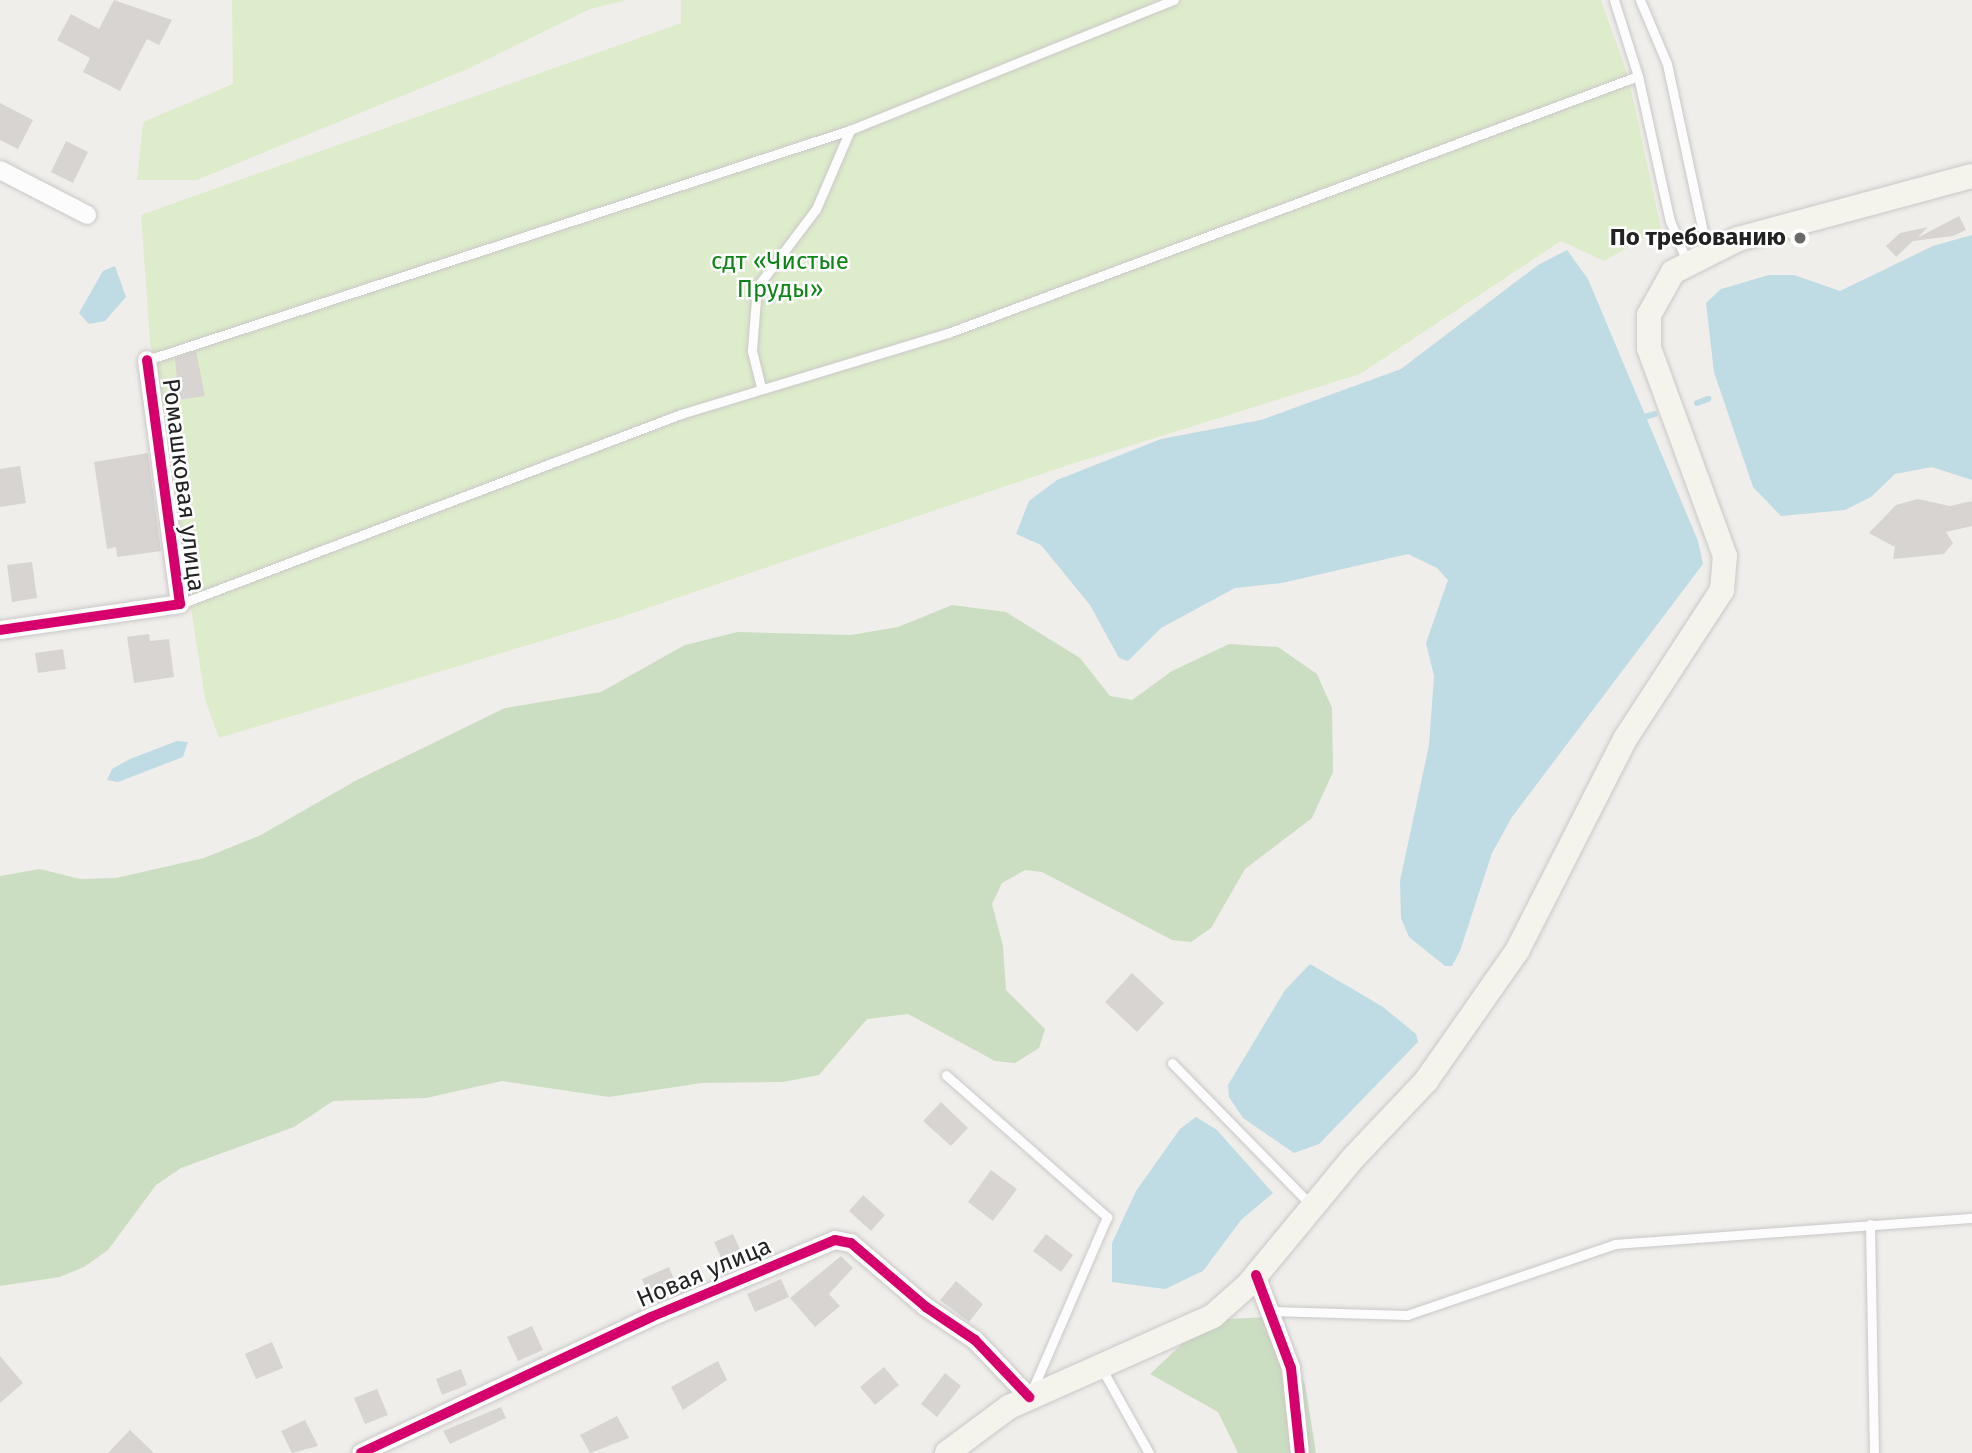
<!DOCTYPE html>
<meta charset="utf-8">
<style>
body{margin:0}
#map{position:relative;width:1972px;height:1453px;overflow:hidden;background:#f0eeeb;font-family:"Fira Sans",sans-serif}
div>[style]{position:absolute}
.grass>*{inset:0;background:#ddeccb}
.forest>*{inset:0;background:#cbdec1}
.water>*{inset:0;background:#bfdbe3}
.stream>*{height:6px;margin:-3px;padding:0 3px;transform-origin:3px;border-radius:3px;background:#bfdbe3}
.building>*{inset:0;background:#d7d4d2}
.roads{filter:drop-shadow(0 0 2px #c9c8c7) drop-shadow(0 0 2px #c9c8c7)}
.service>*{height:9px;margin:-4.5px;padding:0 4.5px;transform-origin:4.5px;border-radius:4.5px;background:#fdfcfc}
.minor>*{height:18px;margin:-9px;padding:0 9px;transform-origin:9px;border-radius:9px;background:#fdfcfc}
.secondary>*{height:24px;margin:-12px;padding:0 12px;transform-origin:12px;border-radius:12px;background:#f4f4ed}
.cycleway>*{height:10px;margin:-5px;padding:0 5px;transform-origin:5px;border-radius:5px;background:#d6006c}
.dots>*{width:19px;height:19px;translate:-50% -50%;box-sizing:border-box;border:4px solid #fff;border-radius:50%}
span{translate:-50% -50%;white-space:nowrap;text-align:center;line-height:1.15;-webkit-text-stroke:5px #fff;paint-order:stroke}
.poi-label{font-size:24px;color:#222;font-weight:700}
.right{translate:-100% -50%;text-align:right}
.park-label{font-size:24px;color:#0c8416}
.street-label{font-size:24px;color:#222}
</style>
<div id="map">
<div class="grass">
<i style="clip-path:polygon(232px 0,627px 0,590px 9px,470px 68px,197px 180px,137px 180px,143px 122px,233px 84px)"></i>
<i style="clip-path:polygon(681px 0,1601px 0,1628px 76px,1661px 228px,1604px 261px,1561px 241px,1360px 374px,1062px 467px,621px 617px,219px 738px,205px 699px,150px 341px,141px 215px,681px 23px)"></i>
</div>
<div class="forest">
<i style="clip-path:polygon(952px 605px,1006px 612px,1080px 658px,1110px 696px,1132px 700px,1172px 671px,1229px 644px,1278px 647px,1317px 674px,1332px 708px,1333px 772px,1312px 818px,1245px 869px,1211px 928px,1191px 942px,1172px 940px,1042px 872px,1025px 870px,1002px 883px,992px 904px,1003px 946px,1006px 990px,1045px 1029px,1039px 1048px,1015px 1063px,995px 1061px,908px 1014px,867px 1019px,819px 1075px,783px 1082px,702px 1083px,609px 1097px,502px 1081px,426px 1098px,333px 1101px,294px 1127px,181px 1168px,156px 1185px,108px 1250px,84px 1267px,60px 1277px,0 1286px,0 876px,40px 869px,80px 879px,116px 878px,204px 858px,261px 835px,355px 781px,505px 708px,601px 692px,685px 645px,737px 632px,851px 635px,898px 627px)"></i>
<i style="clip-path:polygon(1268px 1317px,1305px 1384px,1316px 1453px,1238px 1453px,1218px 1412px,1150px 1374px,1182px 1344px,1229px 1319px)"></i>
</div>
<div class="water">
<i style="clip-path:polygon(1972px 235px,1972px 480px,1932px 467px,1895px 474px,1871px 497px,1845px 510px,1781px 516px,1753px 487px,1714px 372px,1706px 303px,1721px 289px,1769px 275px,1794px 275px,1840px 291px,1933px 246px)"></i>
<i style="clip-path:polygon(1567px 250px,1588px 279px,1698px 541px,1703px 564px,1512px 817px,1492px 853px,1460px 951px,1452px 966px,1445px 966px,1409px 937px,1401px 918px,1400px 881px,1429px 745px,1434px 676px,1426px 643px,1448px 580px,1437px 568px,1408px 554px,1282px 583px,1235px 588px,1161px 628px,1128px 661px,1119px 658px,1090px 605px,1041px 545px,1016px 534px,1029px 501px,1057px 480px,1161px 439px,1261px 420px,1401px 369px,1538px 265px)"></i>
<i style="clip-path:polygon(115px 266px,126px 297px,105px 321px,89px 324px,79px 313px,103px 271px)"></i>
<i style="clip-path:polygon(177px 741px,188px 742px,183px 757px,118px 782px,107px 780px,112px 769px,130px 759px)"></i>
<i style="clip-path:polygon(1310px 964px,1383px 1007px,1416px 1034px,1418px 1042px,1319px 1144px,1294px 1153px,1243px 1118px,1229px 1097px,1228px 1085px,1285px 990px)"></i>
<i style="clip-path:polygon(1196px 1117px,1217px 1130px,1273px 1193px,1241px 1220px,1203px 1271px,1165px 1289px,1112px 1282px,1112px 1243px,1136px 1191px,1180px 1129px)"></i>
</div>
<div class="stream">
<i style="left:1697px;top:403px;width:12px;rotate:-20deg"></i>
<i style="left:1644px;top:417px;width:11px;rotate:-15deg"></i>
</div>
<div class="building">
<i style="clip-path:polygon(114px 0,172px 20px,159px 45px,147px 39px,120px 91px,83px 72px,90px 58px,57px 40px,71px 14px,99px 29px)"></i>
<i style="clip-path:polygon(0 103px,33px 120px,18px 149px,0 140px)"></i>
<i style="clip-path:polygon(66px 141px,88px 152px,73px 183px,51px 172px)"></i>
<i style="clip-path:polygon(1959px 216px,1966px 230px,1953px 236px,1913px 241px,1896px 257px,1886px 246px,1900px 233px,1928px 227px,1917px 238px)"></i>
<i style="clip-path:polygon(196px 351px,205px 396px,179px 400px,175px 358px)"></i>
<i style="clip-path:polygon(148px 453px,161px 551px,117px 557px,116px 547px,107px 549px,94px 462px)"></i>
<i style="clip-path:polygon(20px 466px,26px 503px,0 507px,0 469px)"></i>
<i style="clip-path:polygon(1918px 499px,1950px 506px,1972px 501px,1972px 526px,1946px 532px,1953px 543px,1944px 554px,1893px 559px,1895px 547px,1869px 533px,1896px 505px)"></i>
<i style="clip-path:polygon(32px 562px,37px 598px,12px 602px,7px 565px)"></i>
<i style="clip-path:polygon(149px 634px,150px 641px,169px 639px,174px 677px,134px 683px,127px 637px)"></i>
<i style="clip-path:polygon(63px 649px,66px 669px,38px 673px,35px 653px)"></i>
<i style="clip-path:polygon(1132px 973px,1164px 1003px,1137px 1032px,1105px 1002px)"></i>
<i style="clip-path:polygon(941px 1102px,968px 1128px,951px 1146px,923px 1121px)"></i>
<i style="clip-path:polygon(991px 1170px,1017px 1189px,993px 1221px,968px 1202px)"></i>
<i style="clip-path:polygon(863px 1195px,885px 1215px,871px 1231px,849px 1211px)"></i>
<i style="clip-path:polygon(733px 1234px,743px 1256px,724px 1264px,714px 1242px)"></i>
<i style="clip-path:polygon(1046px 1234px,1073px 1255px,1061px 1272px,1033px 1251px)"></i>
<i style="clip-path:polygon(841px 1256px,853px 1268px,829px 1294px,840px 1306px,815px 1327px,790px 1298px)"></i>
<i style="clip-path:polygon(669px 1267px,677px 1287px,650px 1299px,642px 1279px)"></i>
<i style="clip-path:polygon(781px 1279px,789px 1297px,755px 1312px,747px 1294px)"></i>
<i style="clip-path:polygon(956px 1281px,983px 1304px,969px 1322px,940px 1300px)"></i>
<i style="clip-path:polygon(532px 1326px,543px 1350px,518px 1361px,507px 1337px)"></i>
<i style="clip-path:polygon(272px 1342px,283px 1368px,256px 1379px,245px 1354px)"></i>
<i style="clip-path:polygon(0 1356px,23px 1383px,0 1403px)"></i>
<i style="clip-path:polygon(718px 1361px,727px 1380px,683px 1410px,671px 1387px)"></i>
<i style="clip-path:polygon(884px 1367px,899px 1385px,875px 1405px,860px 1387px)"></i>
<i style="clip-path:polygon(461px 1369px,467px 1385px,442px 1395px,436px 1379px)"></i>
<i style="clip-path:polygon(945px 1373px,961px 1386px,937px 1417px,921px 1404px)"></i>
<i style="clip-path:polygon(377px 1389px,388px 1415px,365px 1424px,354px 1398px)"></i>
<i style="clip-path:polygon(501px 1407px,506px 1418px,450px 1444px,443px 1431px)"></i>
<i style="clip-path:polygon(617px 1416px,629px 1438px,590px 1453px,580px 1435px)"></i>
<i style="clip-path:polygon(305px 1420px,318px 1446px,292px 1453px,281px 1431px)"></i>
<i style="clip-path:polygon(130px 1430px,154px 1453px,108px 1453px)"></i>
</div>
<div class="roads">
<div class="service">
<i style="left:1614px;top:0;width:80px;rotate:72.5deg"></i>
<i style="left:1638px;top:76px;width:148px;rotate:77.6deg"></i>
<i style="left:1670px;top:221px;width:44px;rotate:67.5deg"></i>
<i style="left:1640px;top:0;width:69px;rotate:67.1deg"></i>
<i style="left:1667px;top:64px;width:191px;rotate:77.9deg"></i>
<i style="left:147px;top:360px;width:740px;rotate:-18.12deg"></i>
<i style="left:850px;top:130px;width:349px;rotate:-21.9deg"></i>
<i style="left:761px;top:387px;width:38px;rotate:-104deg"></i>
<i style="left:752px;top:350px;width:63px;rotate:-85.5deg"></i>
<i style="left:757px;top:287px;width:98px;rotate:-52.9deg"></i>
<i style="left:816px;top:209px;width:86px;rotate:-66.7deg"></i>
<i style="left:180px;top:604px;width:536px;rotate:-20.77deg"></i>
<i style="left:681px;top:414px;width:279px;rotate:-16.9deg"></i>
<i style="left:948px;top:333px;width:736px;rotate:-20.43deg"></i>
<i style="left:1172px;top:1063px;width:200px;rotate:45.6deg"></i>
<i style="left:946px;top:1075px;width:215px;rotate:41.4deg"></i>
<i style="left:1107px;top:1217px;width:192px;rotate:113.4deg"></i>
<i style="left:1870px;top:1224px;width:229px;rotate:89deg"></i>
<i style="left:1271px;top:1311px;width:136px;rotate:1.7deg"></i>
<i style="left:1407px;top:1315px;width:220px;rotate:-18.8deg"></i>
<i style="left:1615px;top:1244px;width:358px;rotate:-4.2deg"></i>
<i style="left:1102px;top:1369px;width:96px;rotate:60.8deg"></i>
</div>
<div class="minor">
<i style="left:0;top:170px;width:98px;rotate:27.3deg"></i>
<i style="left:0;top:630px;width:182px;rotate:-8.2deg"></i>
<i style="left:180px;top:604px;width:246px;rotate:-97.7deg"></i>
<i style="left:1256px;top:1275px;width:99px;rotate:69.4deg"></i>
<i style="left:1291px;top:1368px;width:85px;rotate:84deg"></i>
<i style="left:361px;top:1453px;width:320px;rotate:-25.1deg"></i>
<i style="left:651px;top:1317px;width:199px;rotate:-22.7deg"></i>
<i style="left:835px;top:1240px;width:16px;rotate:11deg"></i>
<i style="left:851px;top:1243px;width:99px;rotate:40.5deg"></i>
<i style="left:926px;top:1307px;width:59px;rotate:34deg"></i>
<i style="left:975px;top:1340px;width:79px;rotate:46.5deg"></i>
</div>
<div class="secondary">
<i style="left:947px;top:1453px;width:77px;rotate:-36.6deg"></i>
<i style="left:1009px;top:1407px;width:223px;rotate:-24deg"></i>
<i style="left:1213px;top:1316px;width:47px;rotate:-41.5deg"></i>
<i style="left:1248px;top:1285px;width:166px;rotate:-50.4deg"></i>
<i style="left:1354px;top:1157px;width:105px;rotate:-46.5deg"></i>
<i style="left:1426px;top:1081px;width:159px;rotate:-55deg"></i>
<i style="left:1517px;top:951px;width:238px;rotate:-63deg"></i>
<i style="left:1625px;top:739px;width:178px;rotate:-56.9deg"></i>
<i style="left:1722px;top:590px;width:34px;rotate:-85deg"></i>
<i style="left:1725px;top:556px;width:221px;rotate:-110.1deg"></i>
<i style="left:1649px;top:348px;width:33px;rotate:-90deg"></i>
<i style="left:1649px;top:315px;width:49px;rotate:-60.8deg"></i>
<i style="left:1673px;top:272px;width:73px;rotate:-26.9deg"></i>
<i style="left:1738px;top:239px;width:242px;rotate:-15.1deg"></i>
</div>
</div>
<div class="cycleway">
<i style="left:0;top:630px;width:182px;rotate:-8.2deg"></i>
<i style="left:180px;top:604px;width:246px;rotate:-97.7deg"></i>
<i style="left:1256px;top:1275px;width:99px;rotate:69.4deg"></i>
<i style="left:1291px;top:1368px;width:85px;rotate:84deg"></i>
<i style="left:361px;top:1453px;width:320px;rotate:-25.1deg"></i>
<i style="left:651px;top:1317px;width:199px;rotate:-22.7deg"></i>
<i style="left:835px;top:1240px;width:16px;rotate:11deg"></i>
<i style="left:851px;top:1243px;width:99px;rotate:40.5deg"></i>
<i style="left:926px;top:1307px;width:59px;rotate:34deg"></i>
<i style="left:975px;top:1340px;width:79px;rotate:46.5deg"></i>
</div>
<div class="dots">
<i style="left:1800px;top:238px;background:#6a6968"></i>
</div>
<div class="poi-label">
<span class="right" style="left:1786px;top:238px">По требованию</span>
</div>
<div class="park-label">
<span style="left:780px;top:276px">сдт «Чистые<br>Пруды»</span>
</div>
<div class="street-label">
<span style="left:183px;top:485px;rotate:83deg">Ромашковая улица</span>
<span style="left:704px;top:1273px;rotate:-23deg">Новая улица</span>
</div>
</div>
